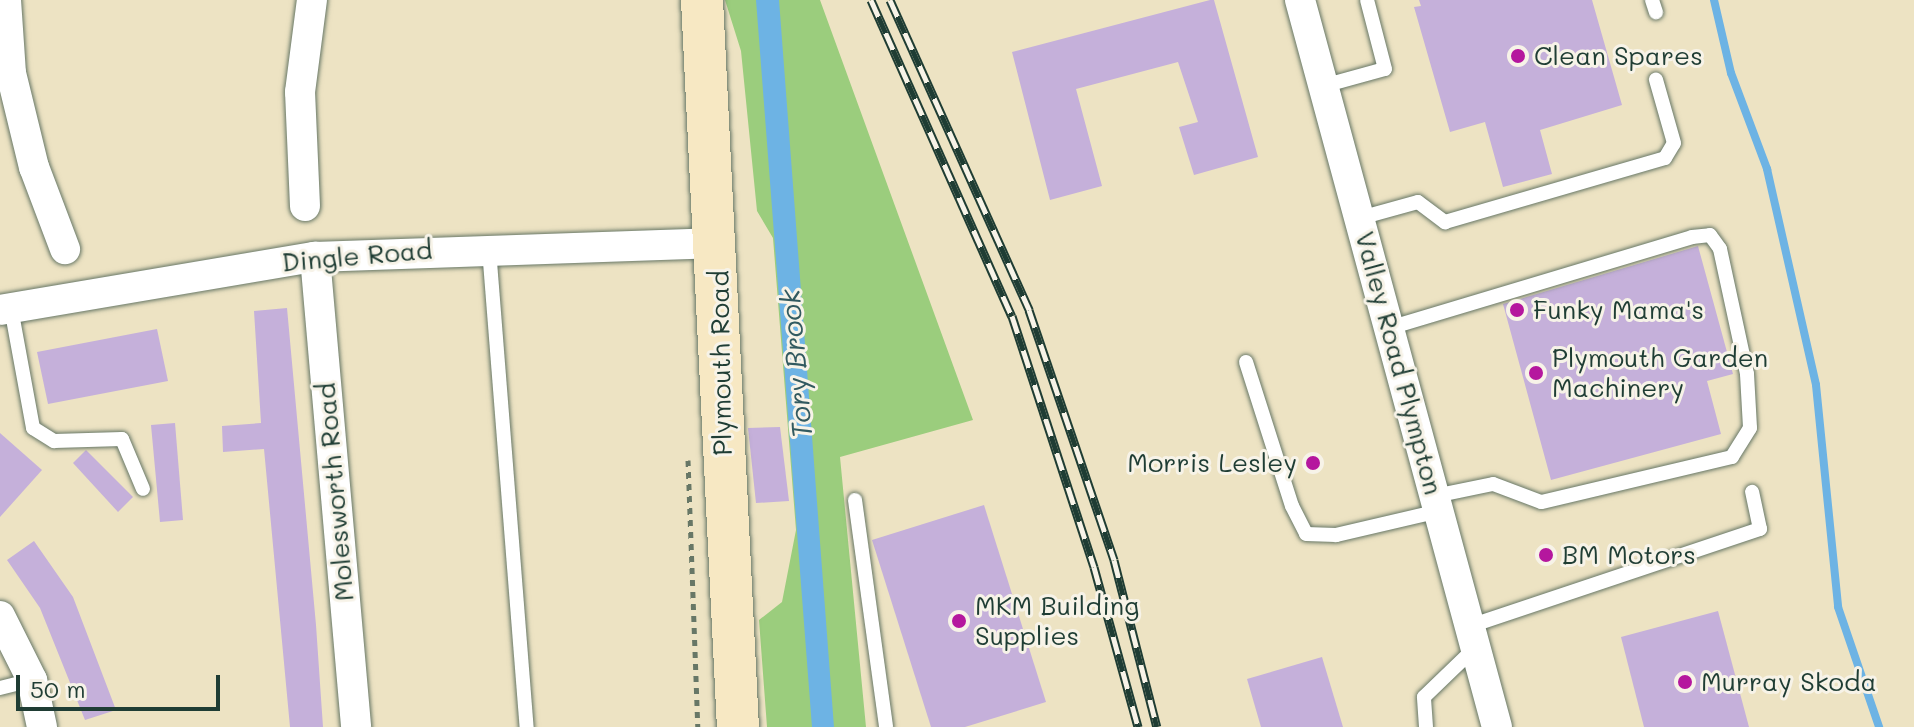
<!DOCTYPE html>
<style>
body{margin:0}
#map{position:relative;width:1914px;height:727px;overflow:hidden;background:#ede3c3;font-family:Mali,sans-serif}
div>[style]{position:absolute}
.green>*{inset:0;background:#9bcd7d}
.water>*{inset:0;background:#6db3e4}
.stream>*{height:8px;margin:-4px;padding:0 4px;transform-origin:4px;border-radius:4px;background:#6db3e4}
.building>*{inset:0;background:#c5b0da}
.path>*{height:5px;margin-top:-2.5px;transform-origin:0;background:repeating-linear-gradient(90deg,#677766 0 6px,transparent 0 12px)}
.roads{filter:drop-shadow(0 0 2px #677766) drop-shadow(0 0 2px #677766)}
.service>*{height:14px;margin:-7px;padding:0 7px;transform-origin:7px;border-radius:7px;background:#fff}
.minor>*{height:30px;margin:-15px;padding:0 15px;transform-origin:15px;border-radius:15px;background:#fff}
.secondary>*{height:42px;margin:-21px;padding:0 21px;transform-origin:21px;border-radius:21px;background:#f7e8c3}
.rail>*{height:9px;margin-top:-4.5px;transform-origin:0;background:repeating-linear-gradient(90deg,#f7f3e8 0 18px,#1f3d34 0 36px);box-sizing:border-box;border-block:2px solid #1f3d34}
.dots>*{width:22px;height:22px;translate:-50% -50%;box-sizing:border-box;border:4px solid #f7f3e8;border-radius:50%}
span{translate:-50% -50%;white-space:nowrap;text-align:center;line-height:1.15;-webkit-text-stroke:6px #f7f3e8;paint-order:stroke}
.poi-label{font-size:26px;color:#1f3d34}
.left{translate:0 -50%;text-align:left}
.right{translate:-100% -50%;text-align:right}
.street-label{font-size:26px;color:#1f3d34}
.water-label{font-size:28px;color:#325a60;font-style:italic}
.scale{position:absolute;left:16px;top:675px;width:204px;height:36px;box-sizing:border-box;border:4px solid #1f3d34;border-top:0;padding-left:10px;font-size:24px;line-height:28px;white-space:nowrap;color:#1f3d34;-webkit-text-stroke:6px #f7f3e8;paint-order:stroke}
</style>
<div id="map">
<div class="green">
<i style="clip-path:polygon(725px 0,820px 0,973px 420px,840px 457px,866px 727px,767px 727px,759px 620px,782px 602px,796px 530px,773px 238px,757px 211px,741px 51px)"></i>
</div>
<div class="water">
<i style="clip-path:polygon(756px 0,779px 0,834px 727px,812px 727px)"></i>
</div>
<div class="stream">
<i style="left:1714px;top:0;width:75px;rotate:76.9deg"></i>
<i style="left:1731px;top:73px;width:103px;rotate:69.4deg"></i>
<i style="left:1767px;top:169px;width:221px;rotate:77.2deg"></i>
<i style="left:1816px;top:385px;width:223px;rotate:84.3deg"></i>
<i style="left:1838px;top:607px;width:127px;rotate:71.1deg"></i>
</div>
<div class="building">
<i style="clip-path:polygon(1210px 0,1214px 0,1258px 157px,1194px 175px,1179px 127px,1198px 122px,1178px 62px,1076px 89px,1102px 186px,1050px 200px,1012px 52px)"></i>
<i style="clip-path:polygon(1419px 0,1592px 0,1622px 105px,1540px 130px,1552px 174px,1503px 187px,1485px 122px,1450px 132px,1414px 7px,1421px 6px)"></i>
<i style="clip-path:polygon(1698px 246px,1733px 374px,1707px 381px,1721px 434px,1551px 480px,1503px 304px)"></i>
<i style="clip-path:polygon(287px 308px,316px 625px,323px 727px,290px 727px,264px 449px,223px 452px,222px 426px,261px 423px,254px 311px)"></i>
<i style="clip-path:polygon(157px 329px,168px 381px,48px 404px,37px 352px)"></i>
<i style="clip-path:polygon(175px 423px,183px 520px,160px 522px,151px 425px)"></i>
<i style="clip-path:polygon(780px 427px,789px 501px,756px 503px,748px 428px)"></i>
<i style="clip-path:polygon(0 433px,42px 470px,0 517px)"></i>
<i style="clip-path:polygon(86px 450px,133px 497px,118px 512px,73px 463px)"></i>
<i style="clip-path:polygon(984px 505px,1046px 702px,965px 727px,931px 727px,872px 540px)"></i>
<i style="clip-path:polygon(34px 541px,73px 597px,116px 710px,85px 720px,40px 608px,7px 560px)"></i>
<i style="clip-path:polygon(1718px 611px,1749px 727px,1644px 727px,1621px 637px)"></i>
<i style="clip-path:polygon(1322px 657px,1343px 727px,1261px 727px,1247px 679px)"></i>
</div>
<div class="path">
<i style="left:688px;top:460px;width:267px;rotate:87.9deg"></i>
</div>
<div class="roads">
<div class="service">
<i style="left:1652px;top:0;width:13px;rotate:72deg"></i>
<i style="left:1323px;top:86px;width:64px;rotate:-15.3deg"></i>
<i style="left:1385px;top:69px;width:71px;rotate:-104.6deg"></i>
<i style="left:1360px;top:218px;width:60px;rotate:-15.4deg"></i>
<i style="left:1418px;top:202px;width:34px;rotate:37deg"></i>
<i style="left:1445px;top:222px;width:229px;rotate:-16.2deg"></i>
<i style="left:1665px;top:158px;width:17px;rotate:-59deg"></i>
<i style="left:1674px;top:143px;width:66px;rotate:-105.9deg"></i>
<i style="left:489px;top:249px;width:480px;rotate:85.5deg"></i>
<i style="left:11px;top:308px;width:122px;rotate:79.6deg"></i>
<i style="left:33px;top:428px;width:25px;rotate:32deg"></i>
<i style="left:54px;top:441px;width:68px;rotate:-1.7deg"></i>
<i style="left:122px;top:439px;width:54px;rotate:67.2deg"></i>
<i style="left:1389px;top:328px;width:316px;rotate:-16.7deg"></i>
<i style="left:1692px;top:237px;width:18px;rotate:-6deg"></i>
<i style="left:1710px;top:235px;width:17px;rotate:54deg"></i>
<i style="left:1720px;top:249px;width:128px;rotate:77.8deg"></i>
<i style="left:1747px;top:374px;width:54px;rotate:86.8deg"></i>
<i style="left:1750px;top:428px;width:34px;rotate:122deg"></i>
<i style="left:1732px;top:457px;width:196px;rotate:166.7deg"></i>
<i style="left:1541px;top:502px;width:51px;rotate:-159.4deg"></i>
<i style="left:1493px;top:484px;width:59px;rotate:168.3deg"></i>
<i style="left:1246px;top:362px;width:151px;rotate:72.3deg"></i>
<i style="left:1292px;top:506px;width:31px;rotate:63deg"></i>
<i style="left:1306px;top:534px;width:30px;rotate:2deg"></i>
<i style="left:1336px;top:535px;width:106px;rotate:-13.1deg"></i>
<i style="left:855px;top:500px;width:229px;rotate:82.2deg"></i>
<i style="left:1470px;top:626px;width:306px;rotate:-18.5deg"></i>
<i style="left:1760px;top:529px;width:38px;rotate:-102deg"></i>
<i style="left:0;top:688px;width:33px;rotate:-14deg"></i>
<i style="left:1426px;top:727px;width:30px;rotate:-94deg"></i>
<i style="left:1424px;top:697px;width:72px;rotate:-43.9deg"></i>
</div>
<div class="minor">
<i style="left:6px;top:0;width:73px;rotate:86.1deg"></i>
<i style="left:11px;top:73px;width:97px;rotate:76.3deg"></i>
<i style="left:34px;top:167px;width:88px;rotate:69.3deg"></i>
<i style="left:1300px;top:0;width:753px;rotate:74.84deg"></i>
<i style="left:305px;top:206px;width:114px;rotate:-92.5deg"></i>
<i style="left:300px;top:92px;width:93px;rotate:-82.6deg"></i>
<i style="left:315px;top:257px;width:472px;rotate:85deg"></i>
<i style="left:0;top:310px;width:319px;rotate:-9.6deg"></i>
<i style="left:315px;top:257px;width:403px;rotate:-2deg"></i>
<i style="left:0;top:616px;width:72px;rotate:63.4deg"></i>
<i style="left:32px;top:680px;width:48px;rotate:78deg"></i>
</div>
<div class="secondary">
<i style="left:702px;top:0;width:728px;rotate:87.17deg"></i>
</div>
</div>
<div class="rail">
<i style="left:871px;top:0;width:346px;rotate:66deg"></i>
<i style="left:1012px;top:316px;width:264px;rotate:71.9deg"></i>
<i style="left:1094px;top:567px;width:166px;rotate:74.6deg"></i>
<i style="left:890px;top:0;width:340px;rotate:65.8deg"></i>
<i style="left:1029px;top:310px;width:264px;rotate:71.2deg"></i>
<i style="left:1114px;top:560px;width:172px;rotate:75.6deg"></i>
</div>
<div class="dots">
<i style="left:1518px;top:56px;background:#b5179e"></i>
<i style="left:1517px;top:310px;background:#b5179e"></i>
<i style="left:1536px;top:373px;background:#b5179e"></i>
<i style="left:1313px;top:463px;background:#b5179e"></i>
<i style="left:1546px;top:555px;background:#b5179e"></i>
<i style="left:959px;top:621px;background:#b5179e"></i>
<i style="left:1685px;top:682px;background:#b5179e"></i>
</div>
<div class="poi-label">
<span class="left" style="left:1534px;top:56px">Clean Spares</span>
<span class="left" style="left:1533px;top:310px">Funky Mama's</span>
<span class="left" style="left:1552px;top:373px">Plymouth Garden<br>Machinery</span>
<span class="right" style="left:1297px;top:463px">Morris Lesley</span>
<span class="left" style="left:1562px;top:555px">BM Motors</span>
<span class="left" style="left:975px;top:621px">MKM Building<br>Supplies</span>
<span class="left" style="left:1701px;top:682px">Murray Skoda</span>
</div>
<div class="street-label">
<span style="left:357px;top:256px;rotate:-5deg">Dingle Road</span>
<span style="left:721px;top:363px;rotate:-91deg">Plymouth Road</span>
<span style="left:1399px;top:363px;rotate:75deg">Valley Road Plympton</span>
<span style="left:335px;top:492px;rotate:-95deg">Molesworth Road</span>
</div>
<div class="water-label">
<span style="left:795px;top:364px;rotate:-95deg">Tory Brook</span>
</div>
<div class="scale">50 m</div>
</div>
